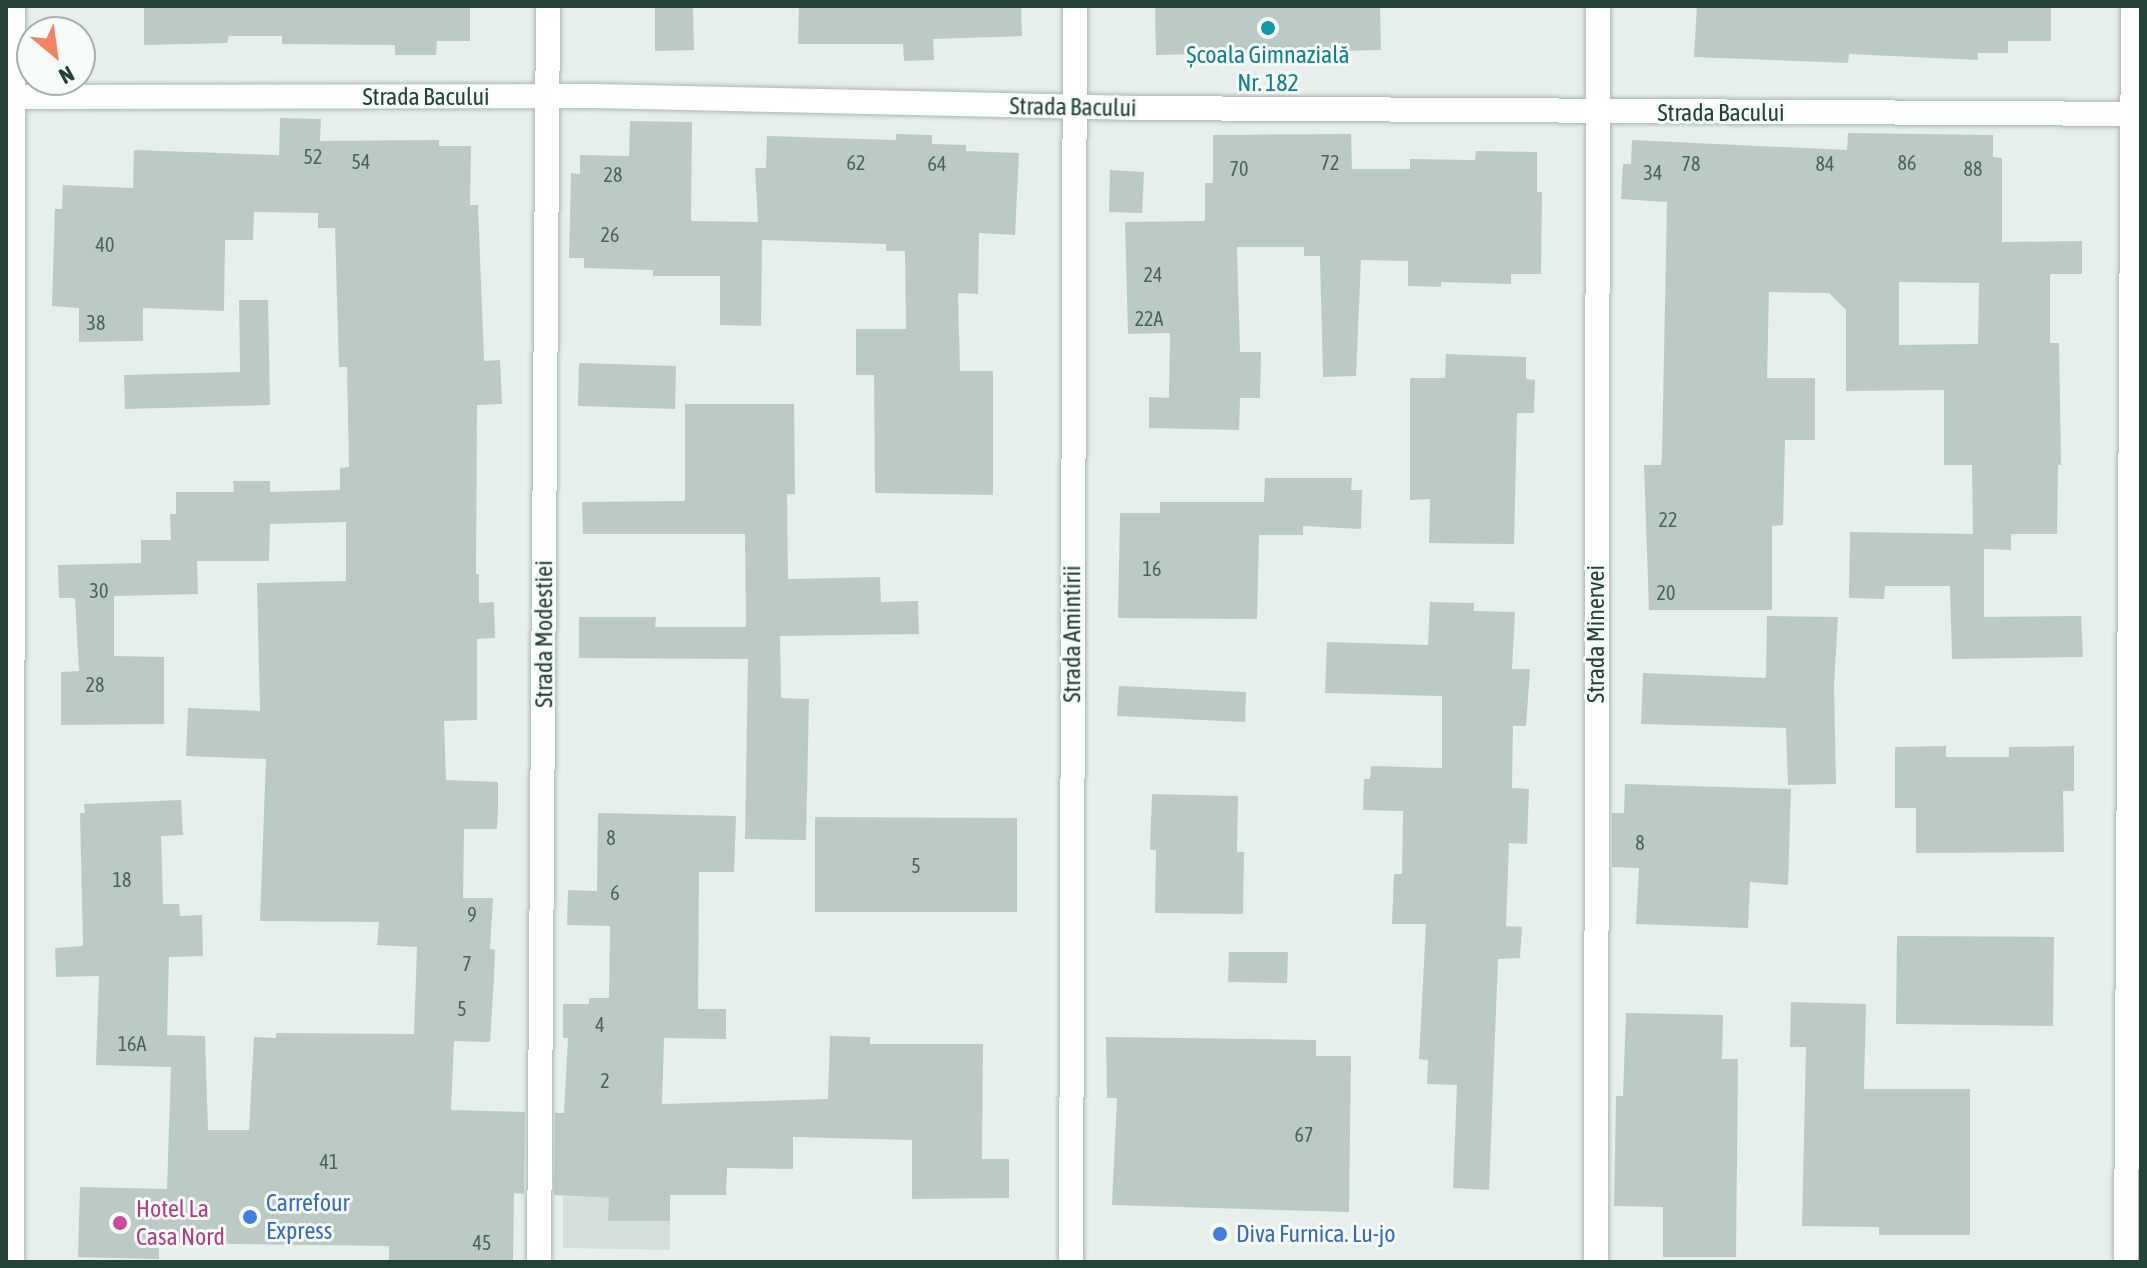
<!DOCTYPE html>
<meta charset="utf-8">
<style>
body{margin:0}
#map{position:relative;width:2147px;height:1268px;overflow:hidden;background:#e6efeb;font-family:"Asap Condensed",sans-serif}
div>[style]{position:absolute}
.built>*{inset:0;background:#d4dfda}
.building>*{inset:0;background:#bbcac4}
.roads{filter:drop-shadow(0 0 2px #a8b8b2) drop-shadow(0 0 2px #a8b8b2)}
.minor>*{height:24px;margin:-12px;padding:0 12px;transform-origin:12px;border-radius:12px;background:#fff}
.dots>*{width:22px;height:22px;translate:-50% -50%;box-sizing:border-box;border:4px solid #f7fbf9;border-radius:50%}
span{translate:-50% -50%;white-space:nowrap;text-align:center;line-height:1.15;-webkit-text-stroke:6px #f7fbf9;paint-order:stroke}
.number-label{font-size:20px;color:#4a645c}
.number-label span{-webkit-text-stroke-width:0}
.culture-label{font-size:24px;color:#0d838f}
.street-label{font-size:24px;color:#24423a}
.shop-label{font-size:24px;color:#366cbe}
.left{translate:0 -50%;text-align:left}
.hotel-label{font-size:24px;color:#b23c85}
.frame{position:absolute;inset:0;border:8px solid #24423a;pointer-events:none}
.north{position:absolute;left:16px;top:16px;width:80px;height:80px;box-sizing:border-box;background:#f7fbf9;border:2px solid #a3b1ad;border-radius:50%;rotate:151deg;font-size:22px;font-weight:700;line-height:32px;text-align:center;color:#24423a}
.north::after{content:'';display:block;margin:auto;width:28px;height:36px;background:#f4845f;clip-path:polygon(50% 0,100% 100%,50% 72%,0 100%)}
</style>
<div id="map">
<div class="built">
<i style="clip-path:polygon(563px 1196px,609px 1198px,609px 1221px,670px 1221px,670px 1250px,563px 1248px)"></i>
</div>
<div class="building">
<i style="clip-path:polygon(144px 6px,470px 6px,470px 41px,437px 41px,436px 55px,395px 55px,395px 45px,282px 44px,282px 36px,229px 36px,227px 43px,144px 45px)"></i>
<i style="clip-path:polygon(655px 6px,693px 6px,694px 50px,655px 51px)"></i>
<i style="clip-path:polygon(799px 6px,1021px 6px,1022px 36px,933px 39px,934px 60px,904px 61px,903px 44px,798px 44px)"></i>
<i style="clip-path:polygon(1155px 6px,1380px 6px,1381px 50px,1156px 55px)"></i>
<i style="clip-path:polygon(1697px 6px,2051px 6px,2051px 41px,2008px 41px,2008px 53px,1978px 53px,1978px 60px,1849px 54px,1848px 63px,1694px 57px)"></i>
<i style="clip-path:polygon(280px 118px,321px 119px,320px 141px,439px 140px,439px 146px,471px 146px,470px 205px,478px 205px,484px 361px,500px 360px,502px 404px,477px 405px,476px 574px,479px 574px,479px 603px,494px 602px,495px 638px,477px 639px,477px 720px,444px 721px,446px 780px,498px 782px,498px 809px,497px 829px,464px 829px,463px 898px,493px 898px,490px 949px,495px 950px,494px 977px,490px 1042px,454px 1041px,451px 1110px,525px 1112px,524px 1194px,514px 1193px,513px 1262px,389px 1262px,389px 1246px,159px 1243px,159px 1259px,78px 1257px,80px 1187px,167px 1189px,171px 1067px,96px 1065px,99px 976px,56px 977px,55px 948px,83px 946px,80px 813px,85px 813px,84px 804px,181px 800px,183px 835px,161px 836px,163px 904px,179px 904px,180px 916px,202px 915px,203px 956px,169px 957px,167px 1035px,205px 1036px,208px 1130px,249px 1130px,254px 1037px,276px 1038px,276px 1033px,414px 1034px,417px 947px,377px 945px,379px 922px,260px 921px,266px 759px,186px 756px,188px 708px,260px 711px,257px 583px,346px 581px,346px 522px,270px 524px,269px 561px,197px 561px,198px 594px,114px 596px,114px 656px,164px 657px,164px 724px,61px 725px,61px 672px,79px 671px,75px 598px,59px 598px,58px 565px,141px 563px,141px 540px,171px 540px,170px 514px,176px 514px,176px 492px,234px 492px,233px 481px,270px 481px,270px 492px,340px 490px,340px 468px,349px 467px,347px 367px,339px 367px,335px 228px,318px 228px,318px 213px,254px 212px,253px 240px,225px 240px,224px 311px,143px 308px,143px 341px,79px 342px,79px 308px,52px 306px,55px 209px,62px 209px,63px 185px,133px 188px,134px 150px,279px 155px)"></i>
<i style="clip-path:polygon(630px 121px,692px 122px,691px 221px,758px 222px,755px 168px,766px 168px,767px 136px,896px 140px,896px 134px,932px 135px,932px 144px,966px 145px,966px 151px,1019px 153px,1015px 235px,979px 233px,978px 294px,958px 293px,960px 371px,993px 371px,993px 495px,875px 493px,874px 375px,856px 375px,856px 329px,906px 329px,905px 251px,886px 251px,886px 244px,762px 240px,761px 326px,720px 325px,720px 276px,653px 276px,653px 270px,584px 268px,584px 258px,569px 258px,571px 173px,580px 174px,580px 155px,629px 156px)"></i>
<i style="clip-path:polygon(evenodd,1848px 133px,1993px 135px,1993px 157px,2002px 158px,2002px 242px,2082px 241px,2082px 274px,2050px 274px,2050px 343px,2059px 343px,2061px 465px,2058px 465px,2057px 534px,2011px 534px,2011px 550px,1984px 549px,1984px 617px,2081px 616px,2083px 657px,1952px 659px,1950px 586px,1885px 586px,1884px 599px,1849px 598px,1850px 532px,1973px 534px,1972px 465px,1944px 465px,1944px 390px,1846px 391px,1846px 310px,1829px 293px,1769px 292px,1767px 378px,1815px 378px,1815px 440px,1785px 440px,1783px 525px,1772px 526px,1772px 610px,1649px 610px,1644px 465px,1661px 465px,1662px 456px,1667px 202px,1621px 199px,1623px 164px,1631px 164px,1632px 140px,1847px 150px,1848px 133px,1899px 282px,1979px 283px,1978px 344px,1899px 345px,1899px 282px)"></i>
<i style="clip-path:polygon(1351px 134px,1352px 169px,1410px 169px,1410px 159px,1475px 160px,1476px 151px,1537px 152px,1537px 192px,1542px 192px,1541px 274px,1511px 274px,1511px 284px,1441px 282px,1441px 287px,1408px 286px,1408px 261px,1361px 260px,1356px 376px,1323px 377px,1320px 256px,1304px 256px,1304px 247px,1237px 247px,1240px 352px,1261px 352px,1260px 398px,1240px 398px,1239px 430px,1149px 428px,1149px 397px,1169px 398px,1170px 333px,1128px 334px,1125px 222px,1205px 221px,1205px 183px,1213px 183px,1213px 135px)"></i>
<i style="clip-path:polygon(1110px 170px,1144px 172px,1142px 213px,1109px 212px)"></i>
<i style="clip-path:polygon(239px 300px,268px 300px,270px 405px,125px 409px,124px 375px,240px 372px)"></i>
<i style="clip-path:polygon(1446px 354px,1526px 357px,1526px 379px,1535px 380px,1534px 413px,1517px 413px,1514px 544px,1429px 543px,1430px 499px,1410px 500px,1410px 378px,1445px 378px)"></i>
<i style="clip-path:polygon(579px 363px,676px 366px,675px 409px,578px 406px)"></i>
<i style="clip-path:polygon(685px 404px,794px 404px,795px 494px,787px 494px,788px 579px,880px 577px,881px 602px,918px 601px,919px 634px,780px 636px,781px 698px,809px 699px,806px 840px,745px 839px,748px 659px,579px 658px,579px 617px,656px 617px,655px 627px,746px 627px,745px 534px,583px 534px,582px 502px,685px 501px)"></i>
<i style="clip-path:polygon(1265px 478px,1352px 478px,1351px 490px,1362px 490px,1361px 529px,1303px 526px,1303px 535px,1259px 535px,1257px 619px,1118px 618px,1120px 513px,1160px 513px,1160px 502px,1264px 502px)"></i>
<i style="clip-path:polygon(1430px 602px,1474px 603px,1474px 611px,1515px 612px,1512px 669px,1530px 669px,1526px 726px,1513px 726px,1512px 788px,1529px 789px,1527px 844px,1509px 843px,1506px 926px,1522px 927px,1520px 958px,1498px 959px,1489px 1190px,1453px 1188px,1457px 1085px,1427px 1084px,1428px 1060px,1419px 1059px,1426px 924px,1392px 924px,1394px 874px,1402px 874px,1403px 811px,1363px 810px,1364px 779px,1370px 779px,1371px 766px,1442px 768px,1442px 696px,1325px 693px,1327px 642px,1428px 645px)"></i>
<i style="clip-path:polygon(1767px 616px,1838px 617px,1834px 685px,1836px 784px,1788px 785px,1786px 728px,1641px 724px,1643px 673px,1766px 678px)"></i>
<i style="clip-path:polygon(1119px 686px,1246px 692px,1245px 722px,1117px 716px)"></i>
<i style="clip-path:polygon(1946px 746px,1946px 757px,2009px 757px,2009px 747px,2074px 746px,2074px 791px,2063px 791px,2064px 852px,1916px 853px,1916px 808px,1895px 808px,1895px 747px)"></i>
<i style="clip-path:polygon(1625px 784px,1791px 789px,1788px 885px,1750px 882px,1748px 928px,1636px 924px,1639px 868px,1612px 867px,1612px 813px,1624px 813px)"></i>
<i style="clip-path:polygon(1152px 794px,1238px 796px,1237px 852px,1244px 852px,1243px 914px,1155px 913px,1156px 850px,1150px 850px)"></i>
<i style="clip-path:polygon(598px 813px,736px 816px,734px 872px,699px 872px,698px 1009px,726px 1009px,726px 1039px,664px 1038px,662px 1104px,828px 1099px,830px 1036px,870px 1037px,870px 1044px,983px 1044px,982px 1159px,1009px 1159px,1009px 1198px,912px 1199px,912px 1140px,793px 1137px,793px 1169px,727px 1168px,726px 1195px,670px 1195px,670px 1221px,608px 1221px,609px 1198px,554px 1195px,555px 1113px,564px 1113px,568px 1038px,563px 1038px,563px 1004px,589px 1004px,589px 998px,609px 998px,610px 926px,567px 925px,568px 890px,597px 891px)"></i>
<i style="clip-path:polygon(815px 817px,1017px 818px,1017px 912px,815px 912px)"></i>
<i style="clip-path:polygon(1897px 936px,2054px 937px,2053px 1026px,1896px 1024px)"></i>
<i style="clip-path:polygon(1229px 952px,1288px 952px,1287px 983px,1228px 982px)"></i>
<i style="clip-path:polygon(1791px 1002px,1866px 1004px,1864px 1089px,1970px 1089px,1970px 1235px,1879px 1235px,1879px 1227px,1802px 1226px,1806px 1047px,1790px 1047px)"></i>
<i style="clip-path:polygon(1626px 1013px,1723px 1015px,1722px 1059px,1738px 1059px,1736px 1257px,1663px 1257px,1663px 1207px,1614px 1206px,1616px 1096px,1623px 1096px)"></i>
<i style="clip-path:polygon(1106px 1037px,1316px 1040px,1316px 1056px,1351px 1056px,1349px 1212px,1112px 1205px,1117px 1098px,1107px 1098px)"></i>
</div>
<div class="roads">
<div class="minor">
<i style="left:6px;top:97px;width:587px;rotate:-0.1deg"></i>
<i style="left:593px;top:96px;width:543px;rotate:1.27deg"></i>
<i style="left:1136px;top:108px;width:1005px;rotate:0.34deg"></i>
<i style="left:12px;top:1262px;width:1256px;rotate:-89.95deg"></i>
<i style="left:539px;top:1262px;width:1256px;rotate:-89.59deg"></i>
<i style="left:1071px;top:1262px;width:1256px;rotate:-89.82deg"></i>
<i style="left:1596px;top:1262px;width:1256px;rotate:-89.91deg"></i>
<i style="left:2126px;top:1262px;width:1256px;rotate:-89.68deg"></i>
</div>
</div>
<div class="dots">
<i style="left:1268px;top:28px;background:#0f9aa8"></i>
<i style="left:250px;top:1217px;background:#3f7fe0"></i>
<i style="left:120px;top:1223px;background:#d1479c"></i>
<i style="left:1220px;top:1234px;background:#3f7fe0"></i>
</div>
<div class="number-label">
<span style="left:313px;top:156px">52</span>
<span style="left:361px;top:161px">54</span>
<span style="left:856px;top:162px">62</span>
<span style="left:1330px;top:162px">72</span>
<span style="left:1907px;top:162px">86</span>
<span style="left:937px;top:163px">64</span>
<span style="left:1691px;top:163px">78</span>
<span style="left:1825px;top:163px">84</span>
<span style="left:1239px;top:168px">70</span>
<span style="left:1973px;top:168px">88</span>
<span style="left:1653px;top:172px">34</span>
<span style="left:613px;top:174px">28</span>
<span style="left:610px;top:234px">26</span>
<span style="left:105px;top:244px">40</span>
<span style="left:1153px;top:274px">24</span>
<span style="left:1149px;top:318px">22A</span>
<span style="left:96px;top:322px">38</span>
<span style="left:1668px;top:519px">22</span>
<span style="left:1152px;top:568px">16</span>
<span style="left:99px;top:590px">30</span>
<span style="left:1666px;top:592px">20</span>
<span style="left:95px;top:684px">28</span>
<span style="left:611px;top:837px">8</span>
<span style="left:1640px;top:842px">8</span>
<span style="left:916px;top:865px">5</span>
<span style="left:122px;top:879px">18</span>
<span style="left:615px;top:892px">6</span>
<span style="left:472px;top:914px">9</span>
<span style="left:467px;top:963px">7</span>
<span style="left:462px;top:1008px">5</span>
<span style="left:600px;top:1024px">4</span>
<span style="left:132px;top:1043px">16A</span>
<span style="left:605px;top:1080px">2</span>
<span style="left:1304px;top:1134px">67</span>
<span style="left:329px;top:1161px">41</span>
<span style="left:482px;top:1242px">45</span>
</div>
<div class="culture-label">
<span style="left:1268px;top:69px">Școala Gimnazială<br>Nr. 182</span>
</div>
<div class="street-label">
<span style="left:426px;top:97px">Strada Bacului</span>
<span style="left:1073px;top:107px;rotate:1deg">Strada Bacului</span>
<span style="left:1721px;top:113px">Strada Bacului</span>
<span style="left:544px;top:634px;rotate:-90deg">Strada Modestiei</span>
<span style="left:1072px;top:634px;rotate:-90deg">Strada Amintirii</span>
<span style="left:1596px;top:634px;rotate:-90deg">Strada Minervei</span>
</div>
<div class="shop-label">
<span class="left" style="left:266px;top:1217px">Carrefour<br>Express</span>
<span class="left" style="left:1236px;top:1234px">Diva Furnica. Lu-jo</span>
</div>
<div class="hotel-label">
<span class="left" style="left:136px;top:1223px">Hotel La<br>Casa Nord</span>
</div>
<div class="frame"></div>
<div class="north">N</div>
</div>
